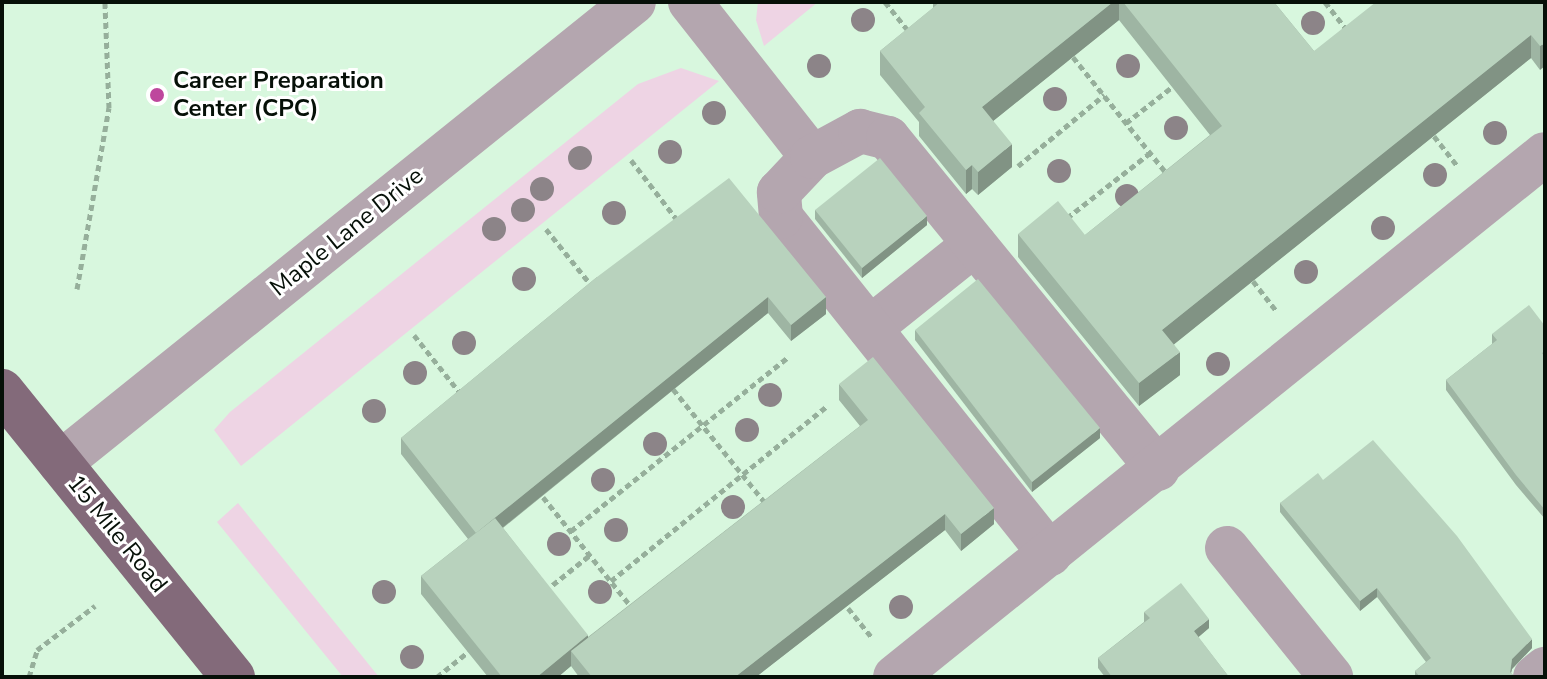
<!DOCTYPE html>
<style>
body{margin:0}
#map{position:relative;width:1547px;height:679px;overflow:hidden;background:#d8f7de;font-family:"Nunito Sans",sans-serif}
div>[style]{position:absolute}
.green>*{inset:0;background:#eed4e4}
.path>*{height:5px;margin-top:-2.5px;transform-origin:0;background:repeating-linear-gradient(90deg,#96af9b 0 6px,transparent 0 10px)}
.minor>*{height:44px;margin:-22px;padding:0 22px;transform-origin:22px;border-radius:22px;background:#b4a6af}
.major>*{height:44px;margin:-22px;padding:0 22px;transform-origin:22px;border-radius:22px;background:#836a7a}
.trees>*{width:24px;height:24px;margin:-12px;border-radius:50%;background:#8c8488}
.wall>*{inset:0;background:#9eb5a3}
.shaded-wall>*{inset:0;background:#819384}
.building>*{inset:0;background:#b8d2bd}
.dots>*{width:22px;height:22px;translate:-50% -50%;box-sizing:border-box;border:4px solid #fff;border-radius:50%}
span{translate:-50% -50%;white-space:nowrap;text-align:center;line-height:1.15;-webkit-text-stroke:6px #fff;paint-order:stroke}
.poi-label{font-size:24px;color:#061008;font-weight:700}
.left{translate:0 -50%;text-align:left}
.street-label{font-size:24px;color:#061008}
.frame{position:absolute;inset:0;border:4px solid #061008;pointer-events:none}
</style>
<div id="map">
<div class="green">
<i style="clip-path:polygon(758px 2px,818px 2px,764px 46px,756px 20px)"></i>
<i style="clip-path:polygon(681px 68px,719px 81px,241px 466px,214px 430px,230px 412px,638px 84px)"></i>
<i style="clip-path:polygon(238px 503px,379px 677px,343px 677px,217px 522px)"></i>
</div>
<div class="path">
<i style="left:885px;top:2px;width:38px;rotate:51deg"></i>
<i style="left:1325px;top:2px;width:37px;rotate:52deg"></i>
<i style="left:1073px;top:57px;width:151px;rotate:51.2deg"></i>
<i style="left:1126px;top:123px;width:58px;rotate:-38deg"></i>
<i style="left:1434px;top:136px;width:39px;rotate:52deg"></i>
<i style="left:631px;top:160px;width:77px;rotate:52.4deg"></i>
<i style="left:1018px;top:166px;width:112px;rotate:-39.5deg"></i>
<i style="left:1067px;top:218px;width:105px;rotate:-38.1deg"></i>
<i style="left:546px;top:229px;width:73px;rotate:51.1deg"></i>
<i style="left:1253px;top:281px;width:39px;rotate:52deg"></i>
<i style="left:77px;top:289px;width:184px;rotate:-80deg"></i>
<i style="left:109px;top:108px;width:106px;rotate:-92.2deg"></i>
<i style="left:414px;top:335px;width:75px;rotate:51.5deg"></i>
<i style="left:673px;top:389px;width:149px;rotate:51deg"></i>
<i style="left:543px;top:497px;width:145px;rotate:51.2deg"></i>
<i style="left:571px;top:531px;width:278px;rotate:-38.7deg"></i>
<i style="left:611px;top:581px;width:278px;rotate:-39deg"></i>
<i style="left:545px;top:591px;width:58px;rotate:-38.7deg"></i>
<i style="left:848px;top:608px;width:38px;rotate:51deg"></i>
<i style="left:29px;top:677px;width:28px;rotate:-73deg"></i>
<i style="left:37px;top:650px;width:73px;rotate:-37.2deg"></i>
<i style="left:437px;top:677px;width:40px;rotate:-39deg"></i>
</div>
<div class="minor">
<i style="left:690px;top:2px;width:197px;rotate:51.8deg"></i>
<i style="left:870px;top:328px;width:134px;rotate:-38.7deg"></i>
<i style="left:60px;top:463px;width:736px;rotate:-38.77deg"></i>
<i style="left:1227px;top:548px;width:166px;rotate:51.1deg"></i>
<i style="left:1050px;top:554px;width:431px;rotate:-128.6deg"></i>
<i style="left:781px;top:217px;width:25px;rotate:-95deg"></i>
<i style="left:779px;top:192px;width:48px;rotate:-46.7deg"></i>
<i style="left:812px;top:157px;width:55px;rotate:-28.4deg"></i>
<i style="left:860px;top:131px;width:29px;rotate:14deg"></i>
<i style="left:888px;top:138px;width:427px;rotate:50.8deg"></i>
<i style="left:895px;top:677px;width:834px;rotate:-38.82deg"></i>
<i style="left:1535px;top:677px;width:13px;rotate:-39deg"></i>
</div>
<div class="major">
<i style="left:2px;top:391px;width:368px;rotate:51.1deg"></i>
</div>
<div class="trees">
<i style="left:863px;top:20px"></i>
<i style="left:1313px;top:23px"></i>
<i style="left:819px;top:66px"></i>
<i style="left:1128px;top:66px"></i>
<i style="left:1055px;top:99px"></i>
<i style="left:714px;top:113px"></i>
<i style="left:1176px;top:128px"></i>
<i style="left:1495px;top:133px"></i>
<i style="left:670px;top:152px"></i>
<i style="left:580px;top:158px"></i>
<i style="left:1059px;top:171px"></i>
<i style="left:1435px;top:175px"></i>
<i style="left:542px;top:189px"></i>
<i style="left:1127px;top:196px"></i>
<i style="left:523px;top:210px"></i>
<i style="left:614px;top:213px"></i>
<i style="left:1383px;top:228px"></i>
<i style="left:494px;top:229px"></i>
<i style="left:1306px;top:272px"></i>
<i style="left:524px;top:279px"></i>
<i style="left:464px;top:343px"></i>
<i style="left:1218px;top:364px"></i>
<i style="left:415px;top:373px"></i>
<i style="left:770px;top:395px"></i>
<i style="left:374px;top:411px"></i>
<i style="left:747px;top:430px"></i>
<i style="left:655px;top:444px"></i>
<i style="left:603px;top:480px"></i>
<i style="left:733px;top:507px"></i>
<i style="left:616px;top:530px"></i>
<i style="left:559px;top:544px"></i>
<i style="left:384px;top:592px"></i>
<i style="left:600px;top:592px"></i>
<i style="left:901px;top:607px"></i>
<i style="left:412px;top:657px"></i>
</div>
<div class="wall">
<i style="clip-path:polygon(933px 2px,1274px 2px,1314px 51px,1545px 2px,1540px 70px,1531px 58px,1174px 344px,1180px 375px,1139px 406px,1018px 257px,1018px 234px,1085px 235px,1210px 135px,1119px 20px,993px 121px,1012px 167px,978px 195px,972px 189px,966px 194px,919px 136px,919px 122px,880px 75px,880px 51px,933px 8px)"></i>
<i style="clip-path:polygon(815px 210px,927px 225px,862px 278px,815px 219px)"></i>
<i style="clip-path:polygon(597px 277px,826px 297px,826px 314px,791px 341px,768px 313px,503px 528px,588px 637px,860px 426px,839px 400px,839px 384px,994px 524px,961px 551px,945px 530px,756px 677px,579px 677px,571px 666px,558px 677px,488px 677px,421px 594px,421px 576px,468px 539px,401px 454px,401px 438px)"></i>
<i style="clip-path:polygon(1545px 326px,1545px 519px,1516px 485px,1446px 390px,1446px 380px,1492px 344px,1492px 334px)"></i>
<i style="clip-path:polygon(915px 330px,1100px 438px,1032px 492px,915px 340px)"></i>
<i style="clip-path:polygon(1323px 480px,1532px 648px,1512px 669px,1511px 673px,1515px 677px,1415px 677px,1415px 671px,1426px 662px,1377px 597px,1360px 611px,1280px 512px,1280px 503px)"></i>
<i style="clip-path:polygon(1144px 612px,1209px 628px,1198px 637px,1229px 677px,1105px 677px,1098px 668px,1098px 658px,1144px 622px)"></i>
</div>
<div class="shaded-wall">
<i style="clip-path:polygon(1113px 2px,1119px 2px,1119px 20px,982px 130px,982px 107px)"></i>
<i style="clip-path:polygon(1531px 35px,1531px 58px,1162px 354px,1162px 330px)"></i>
<i style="clip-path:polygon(1545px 43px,1545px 66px,1540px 70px,1540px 46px)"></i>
<i style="clip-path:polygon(1012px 144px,1012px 167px,978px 195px,978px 172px)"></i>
<i style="clip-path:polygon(972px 165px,972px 189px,966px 194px,966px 170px)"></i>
<i style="clip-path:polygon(927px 216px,927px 225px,862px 278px,862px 268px)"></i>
<i style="clip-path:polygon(768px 297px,768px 313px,476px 549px,476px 533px)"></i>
<i style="clip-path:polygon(826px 297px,826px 314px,791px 341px,791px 325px)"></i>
<i style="clip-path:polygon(1180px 352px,1180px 375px,1139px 406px,1139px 383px)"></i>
<i style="clip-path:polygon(1100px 428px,1100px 438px,1032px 492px,1032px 482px)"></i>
<i style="clip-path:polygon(994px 508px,994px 524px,961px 551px,961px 534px)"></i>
<i style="clip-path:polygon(945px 514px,945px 530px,756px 677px,735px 677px)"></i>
<i style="clip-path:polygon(1377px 588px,1377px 597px,1360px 611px,1360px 601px)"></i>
<i style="clip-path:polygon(1209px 619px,1209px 628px,1194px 641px,1194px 631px)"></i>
<i style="clip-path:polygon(588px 635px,588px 652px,571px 651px,571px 666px,558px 677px,537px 677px)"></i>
<i style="clip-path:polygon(1532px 639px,1532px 648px,1512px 669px,1510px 677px,1512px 659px)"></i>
</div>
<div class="building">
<i style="clip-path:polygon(940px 2px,1113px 2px,982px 107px,1012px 144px,978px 172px,972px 165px,966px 170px,919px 113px,925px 107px,880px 51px)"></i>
<i style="clip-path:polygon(1123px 2px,1274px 2px,1314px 51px,1376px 2px,1545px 2px,1545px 43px,1540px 46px,1531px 35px,1162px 330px,1180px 352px,1139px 383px,1018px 234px,1058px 201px,1085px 235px,1222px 126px)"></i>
<i style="clip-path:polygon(880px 158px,927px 216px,862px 268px,815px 210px)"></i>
<i style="clip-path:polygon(729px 178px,826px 297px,791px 325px,768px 297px,476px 533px,401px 438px,597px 277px)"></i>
<i style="clip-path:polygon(978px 279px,1100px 428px,1032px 482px,915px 330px)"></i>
<i style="clip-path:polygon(1529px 305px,1545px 326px,1545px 351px,1542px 353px,1545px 358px,1545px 510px,1516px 475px,1446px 380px,1497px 340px,1492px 334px)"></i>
<i style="clip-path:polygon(873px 357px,994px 508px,961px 534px,945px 514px,735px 677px,592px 677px,571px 651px,868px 420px,839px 384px)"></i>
<i style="clip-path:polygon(1373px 440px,1457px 536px,1532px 639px,1512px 659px,1510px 672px,1515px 677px,1420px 677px,1415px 671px,1431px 658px,1377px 588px,1360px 601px,1280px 503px,1318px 473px,1323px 480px)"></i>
<i style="clip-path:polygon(495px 518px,588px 635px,537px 677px,502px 677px,421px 576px)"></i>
<i style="clip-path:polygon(1181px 583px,1209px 619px,1194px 631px,1229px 677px,1112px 677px,1098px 658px,1150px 618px,1144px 612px)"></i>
</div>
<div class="dots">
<i style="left:157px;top:95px;background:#be479d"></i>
</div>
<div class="poi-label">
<span class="left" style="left:173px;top:95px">Career Preparation<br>Center (CPC)</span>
</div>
<div class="street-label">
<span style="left:347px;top:232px;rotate:-39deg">Maple Lane Drive</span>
<span style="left:117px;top:534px;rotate:51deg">15 Mile Road</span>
</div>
<div class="frame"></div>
</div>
